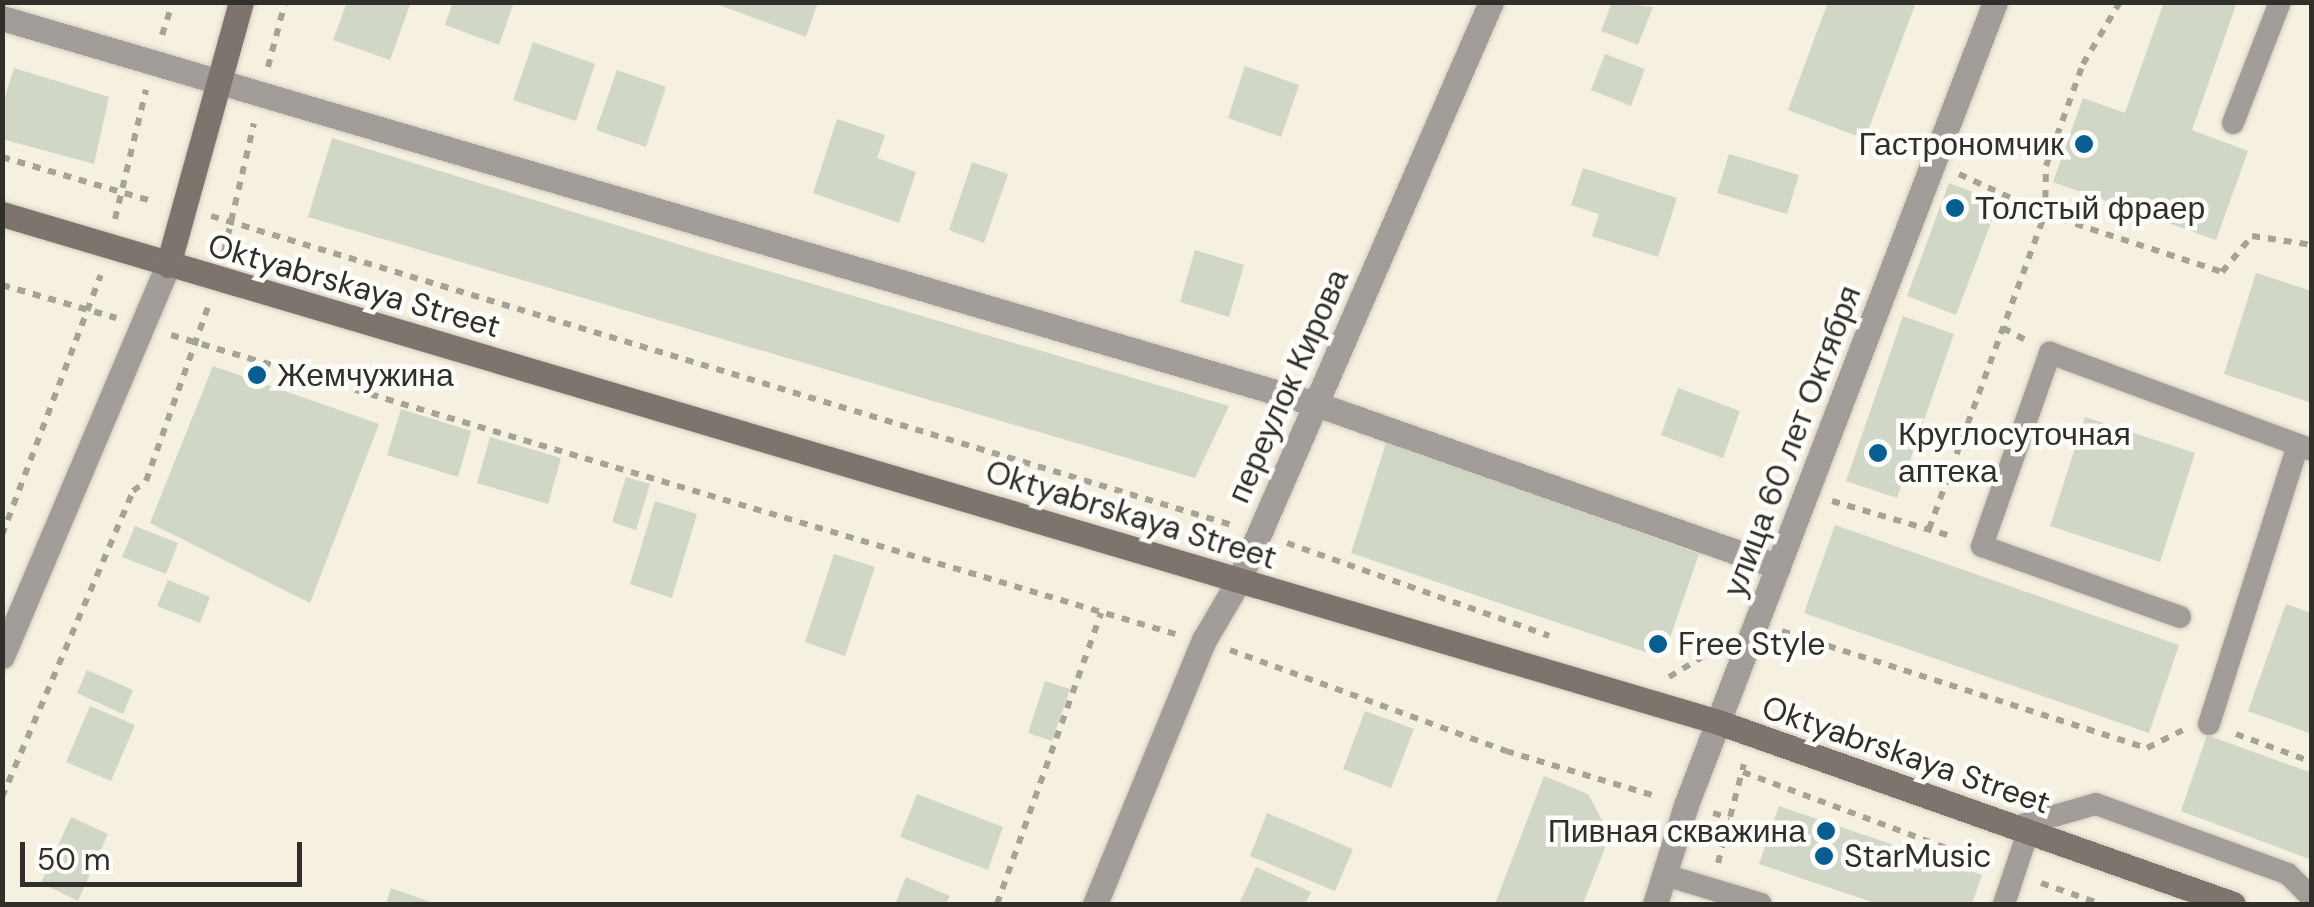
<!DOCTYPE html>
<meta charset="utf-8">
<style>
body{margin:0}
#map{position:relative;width:2314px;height:907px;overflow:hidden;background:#f5f0e0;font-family:"DM Sans",sans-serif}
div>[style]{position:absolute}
.building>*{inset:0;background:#d0d7c7}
.path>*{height:6px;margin-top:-3px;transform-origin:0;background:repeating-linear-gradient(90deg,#a5a296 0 8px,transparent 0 16px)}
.roads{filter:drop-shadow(0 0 2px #d2cdbf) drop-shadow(0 0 2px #d2cdbf)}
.service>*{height:22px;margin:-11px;padding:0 11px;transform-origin:11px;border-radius:11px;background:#a29d98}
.minor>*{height:25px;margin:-12.5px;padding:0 12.5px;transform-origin:12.5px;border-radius:12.5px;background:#a29d98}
.tertiary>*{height:25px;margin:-12.5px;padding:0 12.5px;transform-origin:12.5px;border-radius:12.5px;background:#a29d98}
.secondary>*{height:25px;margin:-12.5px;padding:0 12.5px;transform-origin:12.5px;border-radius:12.5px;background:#7d756d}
.dots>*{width:28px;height:28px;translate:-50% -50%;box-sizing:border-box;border:5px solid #fefdfa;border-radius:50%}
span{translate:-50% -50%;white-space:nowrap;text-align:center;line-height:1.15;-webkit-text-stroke:9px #fefdfa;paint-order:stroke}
.poi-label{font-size:32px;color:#302f29}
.right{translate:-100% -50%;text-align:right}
.left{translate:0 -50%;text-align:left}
.street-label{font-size:32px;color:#302f29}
.frame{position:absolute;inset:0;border:5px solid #302f29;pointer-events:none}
.scale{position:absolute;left:20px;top:842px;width:282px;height:45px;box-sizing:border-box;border:5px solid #302f29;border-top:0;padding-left:12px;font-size:30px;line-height:35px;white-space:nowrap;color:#302f29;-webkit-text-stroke:8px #fefdfa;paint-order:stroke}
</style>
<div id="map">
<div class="building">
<i style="clip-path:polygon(347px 2px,411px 2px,390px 60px,333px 40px)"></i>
<i style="clip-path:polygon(453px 2px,514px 2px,499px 45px,445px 25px)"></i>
<i style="clip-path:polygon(711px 2px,818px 2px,806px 37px)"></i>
<i style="clip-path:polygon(1612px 2px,1653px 7px,1638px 45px,1601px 31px)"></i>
<i style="clip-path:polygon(1828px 2px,1916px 2px,1865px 139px,1788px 110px)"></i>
<i style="clip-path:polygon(2164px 2px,2237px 2px,2192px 130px,2248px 151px,2216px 240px,2053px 182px,2083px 98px,2125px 113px)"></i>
<i style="clip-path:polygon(533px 42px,595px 64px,576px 121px,513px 100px)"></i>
<i style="clip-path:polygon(1605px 54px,1645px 69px,1631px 106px,1591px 90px)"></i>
<i style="clip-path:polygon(1245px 66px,1299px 85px,1281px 137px,1228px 118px)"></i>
<i style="clip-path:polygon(14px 68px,109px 97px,94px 164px,2px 139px,2px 106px)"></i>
<i style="clip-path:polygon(617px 70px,666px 87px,646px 147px,596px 130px)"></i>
<i style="clip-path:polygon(837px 119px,885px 135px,877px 158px,916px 172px,899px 223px,813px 193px)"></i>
<i style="clip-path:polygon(332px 138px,714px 255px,1229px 406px,1195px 478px,308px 217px)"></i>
<i style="clip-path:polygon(1729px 154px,1799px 175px,1787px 214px,1717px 193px)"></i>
<i style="clip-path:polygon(972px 162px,1008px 174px,984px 243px,949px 230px)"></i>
<i style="clip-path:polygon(1583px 168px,1677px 198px,1658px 257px,1592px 236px,1599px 214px,1571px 205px)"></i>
<i style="clip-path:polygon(1949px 183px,1999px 202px,1956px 315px,1907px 296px)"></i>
<i style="clip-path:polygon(1195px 250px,1244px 265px,1229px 317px,1180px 302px)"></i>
<i style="clip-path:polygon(2256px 273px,2312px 291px,2312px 403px,2224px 374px)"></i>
<i style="clip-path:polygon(1903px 316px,1954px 334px,1897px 498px,1846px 481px)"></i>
<i style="clip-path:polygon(213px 366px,379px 424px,310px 603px,150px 523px)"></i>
<i style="clip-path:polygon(1678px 388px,1740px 411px,1723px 458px,1661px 435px)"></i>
<i style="clip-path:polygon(401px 409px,471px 431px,458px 477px,387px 455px)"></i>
<i style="clip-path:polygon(2085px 417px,2195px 453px,2160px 562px,2050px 526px)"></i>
<i style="clip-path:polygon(490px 437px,561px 458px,548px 504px,477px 483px)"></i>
<i style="clip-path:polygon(1387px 440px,1699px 554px,1663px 658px,1351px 553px)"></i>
<i style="clip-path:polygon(626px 477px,650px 484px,636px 530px,612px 522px)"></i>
<i style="clip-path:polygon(655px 501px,697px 514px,672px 598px,630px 584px)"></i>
<i style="clip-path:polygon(1835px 525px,2179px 645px,2149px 733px,1804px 613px)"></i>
<i style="clip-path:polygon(135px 526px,178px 543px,166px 574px,122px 557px)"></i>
<i style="clip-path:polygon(834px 554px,875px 567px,845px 656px,805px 642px)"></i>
<i style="clip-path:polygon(168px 580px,210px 597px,200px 623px,157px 606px)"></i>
<i style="clip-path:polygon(2286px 604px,2312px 613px,2312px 734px,2248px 711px)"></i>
<i style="clip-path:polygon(87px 670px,133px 690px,123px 714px,77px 693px)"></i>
<i style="clip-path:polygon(1045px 681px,1070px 689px,1052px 741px,1028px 733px)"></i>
<i style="clip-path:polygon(90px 706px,135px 725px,111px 781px,66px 762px)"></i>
<i style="clip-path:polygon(1365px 711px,1414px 729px,1391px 788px,1343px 769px)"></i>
<i style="clip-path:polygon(2207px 735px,2312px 773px,2312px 860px,2181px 811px)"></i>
<i style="clip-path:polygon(1544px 776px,1588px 794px,1610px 835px,1583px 904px,1495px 904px)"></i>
<i style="clip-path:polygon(917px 794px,1003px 827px,988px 870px,900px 837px)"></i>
<i style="clip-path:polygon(1779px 806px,1982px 875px,1972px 904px,1878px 904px,1759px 864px)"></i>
<i style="clip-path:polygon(1267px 813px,1353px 849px,1335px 891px,1250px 856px)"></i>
<i style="clip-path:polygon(71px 817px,108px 834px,78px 901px,41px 883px)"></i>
<i style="clip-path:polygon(1256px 867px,1311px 892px,1305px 904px,1239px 904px)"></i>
<i style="clip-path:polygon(906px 877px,950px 896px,946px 904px,895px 904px)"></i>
<i style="clip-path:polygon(391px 888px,436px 904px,386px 904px)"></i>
</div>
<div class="path">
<i style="left:162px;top:35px;width:35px;rotate:-72deg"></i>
<i style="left:268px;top:67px;width:67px;rotate:-75.3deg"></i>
<i style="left:2px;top:157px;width:159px;rotate:16.4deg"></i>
<i style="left:1959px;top:174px;width:95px;rotate:24.9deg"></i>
<i style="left:2045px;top:214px;width:186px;rotate:18.1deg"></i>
<i style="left:2222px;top:272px;width:47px;rotate:-50.2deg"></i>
<i style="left:2252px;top:236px;width:61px;rotate:8.5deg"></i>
<i style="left:211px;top:216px;width:1067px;rotate:16.84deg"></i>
<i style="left:115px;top:219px;width:133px;rotate:-76.5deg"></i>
<i style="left:224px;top:252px;width:132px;rotate:-76.9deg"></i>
<i style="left:2px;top:285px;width:119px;rotate:16.1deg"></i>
<i style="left:2003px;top:328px;width:24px;rotate:28deg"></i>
<i style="left:171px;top:335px;width:1048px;rotate:16.58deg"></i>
<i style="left:1832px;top:501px;width:127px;rotate:16.4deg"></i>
<i style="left:1929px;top:529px;width:336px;rotate:-69.8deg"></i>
<i style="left:2045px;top:214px;width:48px;rotate:-88.8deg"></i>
<i style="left:2046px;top:166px;width:109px;rotate:-70.1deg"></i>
<i style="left:2083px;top:64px;width:72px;rotate:-59.2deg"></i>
<i style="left:2px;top:535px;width:278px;rotate:-69.2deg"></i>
<i style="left:1287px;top:543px;width:278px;rotate:19.5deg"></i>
<i style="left:1782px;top:631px;width:383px;rotate:17.8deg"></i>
<i style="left:2147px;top:748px;width:40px;rotate:-26.6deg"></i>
<i style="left:1230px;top:650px;width:294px;rotate:20.1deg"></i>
<i style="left:1506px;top:751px;width:159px;rotate:16.8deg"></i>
<i style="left:1669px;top:677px;width:52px;rotate:-31deg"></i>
<i style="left:2236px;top:734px;width:81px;rotate:20.2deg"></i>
<i style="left:1743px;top:772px;width:260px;rotate:20.5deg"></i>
<i style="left:2px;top:797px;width:333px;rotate:-66.8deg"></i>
<i style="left:133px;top:491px;width:16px;rotate:-38deg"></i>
<i style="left:146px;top:481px;width:185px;rotate:-70.4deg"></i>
<i style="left:1713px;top:813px;width:17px;rotate:17deg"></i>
<i style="left:1718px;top:863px;width:102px;rotate:-75.3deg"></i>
<i style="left:2041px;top:883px;width:64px;rotate:19.3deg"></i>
<i style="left:997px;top:904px;width:309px;rotate:-70.3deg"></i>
</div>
<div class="roads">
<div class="service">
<i style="left:2233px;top:123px;width:130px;rotate:-68.8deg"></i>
<i style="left:2180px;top:617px;width:210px;rotate:-160.3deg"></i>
<i style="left:1982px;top:546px;width:205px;rotate:-70.6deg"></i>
<i style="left:2050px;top:353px;width:279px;rotate:20.3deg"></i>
<i style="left:2209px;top:724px;width:293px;rotate:-72.3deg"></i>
<i style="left:2015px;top:827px;width:84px;rotate:-15.9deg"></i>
<i style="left:2096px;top:804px;width:204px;rotate:20deg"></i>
<i style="left:2288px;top:874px;width:34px;rotate:45deg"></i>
<i style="left:1665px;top:875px;width:100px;rotate:16.8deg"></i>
<i style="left:2004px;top:904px;width:76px;rotate:-71.6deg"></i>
</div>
<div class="minor">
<i style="left:2px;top:18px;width:1370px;rotate:16.37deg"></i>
<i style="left:1316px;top:404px;width:490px;rotate:19.4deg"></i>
<i style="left:1095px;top:904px;width:286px;rotate:-67.6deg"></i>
<i style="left:1204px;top:640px;width:67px;rotate:-59.6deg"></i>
<i style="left:1238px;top:582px;width:633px;rotate:-66.43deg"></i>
<i style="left:1655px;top:904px;width:104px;rotate:-72.6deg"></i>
<i style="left:1686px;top:805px;width:860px;rotate:-68.95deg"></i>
</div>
<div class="tertiary">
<i style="left:2px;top:656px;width:425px;rotate:-67deg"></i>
</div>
<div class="secondary">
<i style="left:2px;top:214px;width:1790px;rotate:16.49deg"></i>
<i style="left:1718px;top:722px;width:546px;rotate:19.46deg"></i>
<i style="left:168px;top:265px;width:273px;rotate:-74.5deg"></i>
</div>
</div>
<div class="dots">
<i style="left:2084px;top:144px;background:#075e90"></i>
<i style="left:1955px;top:208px;background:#075e90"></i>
<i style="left:257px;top:375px;background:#075e90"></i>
<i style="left:1878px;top:453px;background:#075e90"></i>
<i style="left:1658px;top:644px;background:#075e90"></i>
<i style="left:1826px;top:831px;background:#075e90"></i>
<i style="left:1824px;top:856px;background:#075e90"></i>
</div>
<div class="poi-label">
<span class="right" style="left:2064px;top:144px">Гастрономчик</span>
<span class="left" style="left:1975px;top:208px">Толстый фраер</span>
<span class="left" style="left:277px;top:375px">Жемчужина</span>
<span class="left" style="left:1898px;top:453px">Круглосуточная<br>аптека</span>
<span class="left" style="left:1678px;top:644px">Free Style</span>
<span class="right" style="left:1806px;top:831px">Пивная скважина</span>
<span class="left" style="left:1844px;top:856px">StarMusic</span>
</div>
<div class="street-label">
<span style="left:354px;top:286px;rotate:16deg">Oktyabrskaya Street</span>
<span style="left:1288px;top:386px;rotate:-66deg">переулок Кирова</span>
<span style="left:1792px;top:441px;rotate:-69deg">улица 60 лет Октября</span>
<span style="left:1131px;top:515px;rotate:17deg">Oktyabrskaya Street</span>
<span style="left:1906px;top:755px;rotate:19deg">Oktyabrskaya Street</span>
</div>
<div class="frame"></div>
<div class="scale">50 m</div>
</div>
